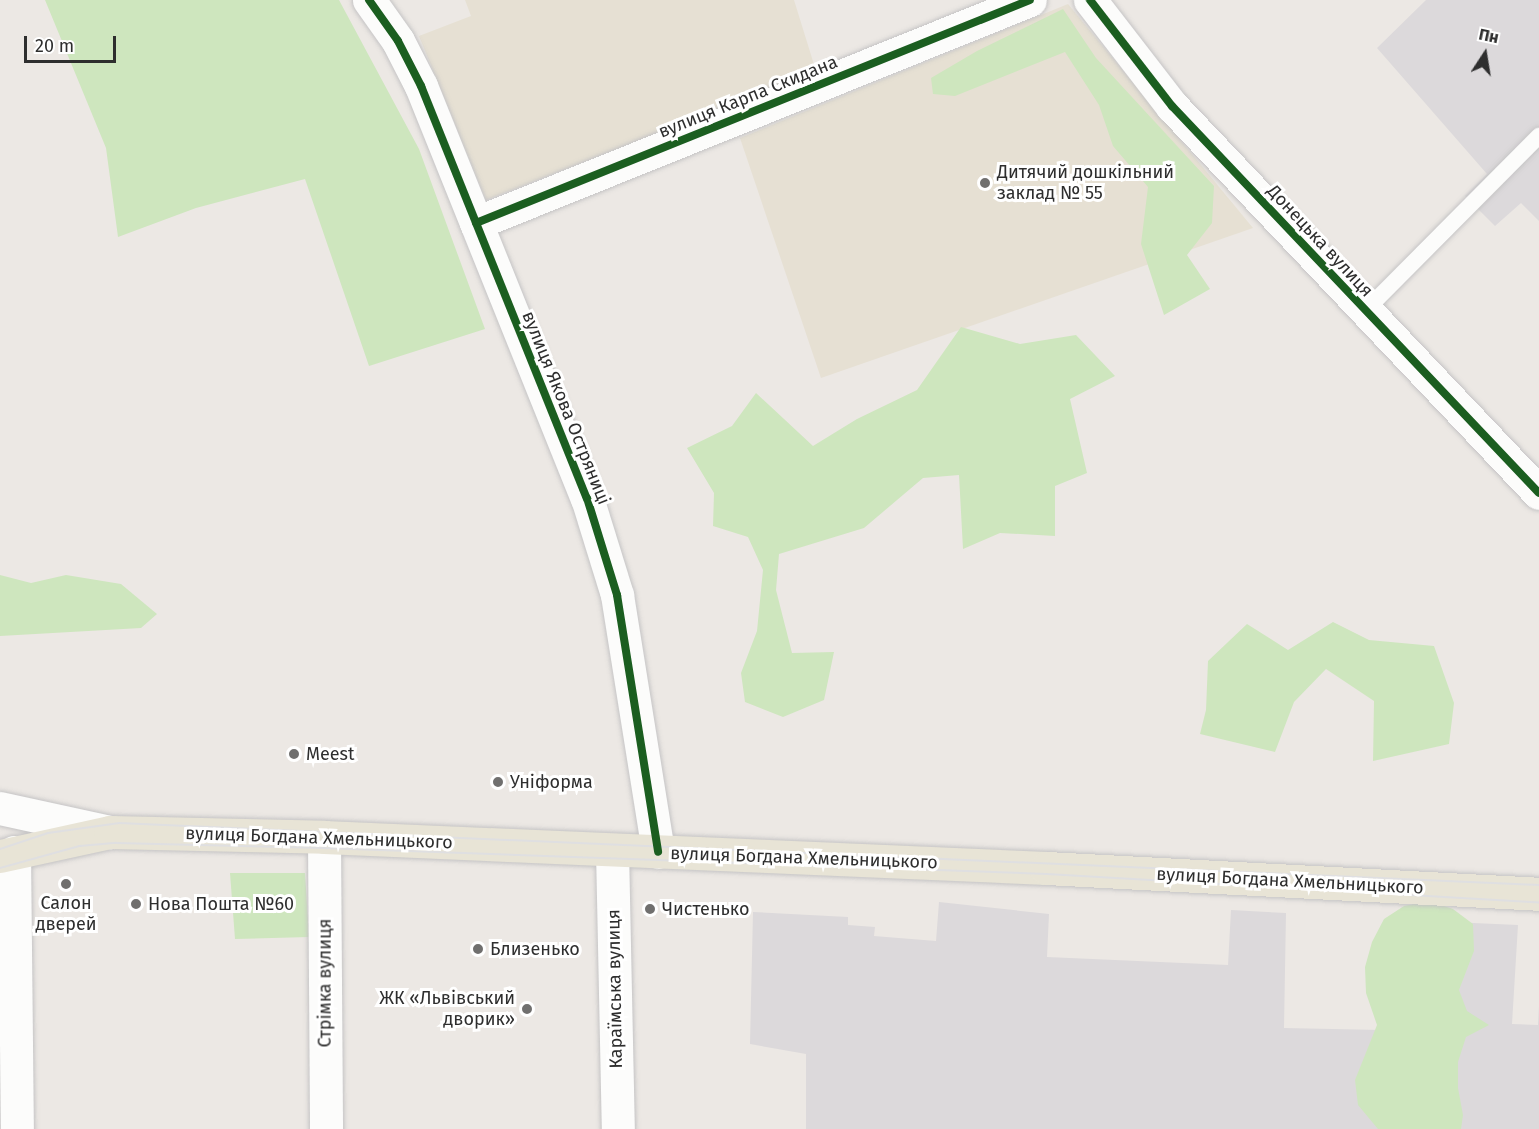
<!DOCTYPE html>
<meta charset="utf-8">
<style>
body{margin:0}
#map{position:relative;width:1539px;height:1129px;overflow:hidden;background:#ece8e4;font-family:"Fira Sans",sans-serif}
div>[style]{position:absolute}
.industrial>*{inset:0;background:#dcd9db}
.education>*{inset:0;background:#e6e0d3}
.green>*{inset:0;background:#cee6be}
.roads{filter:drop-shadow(0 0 2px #c5c4c5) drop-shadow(0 0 2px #c5c4c5)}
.service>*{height:16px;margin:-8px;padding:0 8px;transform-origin:8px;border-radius:8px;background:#fcfcfb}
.minor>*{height:33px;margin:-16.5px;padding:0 16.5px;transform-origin:16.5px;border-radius:16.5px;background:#fcfcfb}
.tertiary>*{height:33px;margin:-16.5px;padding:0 16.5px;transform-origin:16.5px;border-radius:16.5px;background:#fcfcfb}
.primary>*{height:33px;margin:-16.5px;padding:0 16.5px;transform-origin:16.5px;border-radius:16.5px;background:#e8e4d6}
.tram>*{height:1.5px;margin:-0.75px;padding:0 0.75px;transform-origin:0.75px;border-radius:0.75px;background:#dfdfe1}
.cycleway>*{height:8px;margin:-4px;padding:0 4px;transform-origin:4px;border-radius:4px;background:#1b5e20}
.dots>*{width:16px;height:16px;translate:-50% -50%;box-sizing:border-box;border:3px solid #fff;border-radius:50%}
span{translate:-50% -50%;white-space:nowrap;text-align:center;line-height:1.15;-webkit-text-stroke:6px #fff;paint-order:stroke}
.street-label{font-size:18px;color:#2e2e2e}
.poi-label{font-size:18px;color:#2e2e2e}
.left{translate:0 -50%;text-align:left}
.right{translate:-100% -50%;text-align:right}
.north{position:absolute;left:1455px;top:24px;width:60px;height:60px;-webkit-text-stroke:4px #fff;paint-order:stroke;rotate:12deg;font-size:16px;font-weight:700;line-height:24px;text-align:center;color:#2e2e2e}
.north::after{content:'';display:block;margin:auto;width:21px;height:27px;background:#2e2e2e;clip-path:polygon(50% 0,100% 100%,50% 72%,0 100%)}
.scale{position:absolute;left:24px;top:36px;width:92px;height:27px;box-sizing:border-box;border:3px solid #2e2e2e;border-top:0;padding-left:8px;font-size:18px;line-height:21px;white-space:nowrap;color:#2e2e2e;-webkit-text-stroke:4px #fff;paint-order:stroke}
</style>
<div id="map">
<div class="industrial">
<i style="clip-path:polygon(1426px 0,1539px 0,1539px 221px,1521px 203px,1495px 226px,1465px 196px,1487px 174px,1377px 48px)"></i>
<i style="clip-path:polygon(939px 902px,1049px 914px,1047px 957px,1228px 965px,1231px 910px,1286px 913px,1284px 1028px,1381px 1030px,1384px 919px,1518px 925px,1512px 1024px,1538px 1025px,1539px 1006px,1539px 1129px,806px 1129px,806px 1054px,750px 1044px,753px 912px,848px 917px,848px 925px,875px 927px,874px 936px,936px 941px)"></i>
</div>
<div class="education">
<i style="clip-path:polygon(465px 0,794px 0,816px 71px,486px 200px,419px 36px,471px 16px)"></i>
<i style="clip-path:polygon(1068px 4px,1253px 228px,821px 378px,740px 138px)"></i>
</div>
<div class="green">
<i style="clip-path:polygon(45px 0,339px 0,419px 149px,485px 329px,369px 366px,305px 179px,196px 208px,118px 237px,106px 148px)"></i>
<i style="clip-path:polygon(1063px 9px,1096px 58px,1214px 186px,1212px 223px,1187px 255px,1210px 289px,1164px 315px,1141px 244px,1148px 187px,1113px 146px,1099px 105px,1065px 52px,955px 96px,933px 94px,931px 78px,977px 51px)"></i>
<i style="clip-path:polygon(961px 327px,1020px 344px,1076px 335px,1115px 376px,1070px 399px,1087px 473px,1055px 486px,1055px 536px,1000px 533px,963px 549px,959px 475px,923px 478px,864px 528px,779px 554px,776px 590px,792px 653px,834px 652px,824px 700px,783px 717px,745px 702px,741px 673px,757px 631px,763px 570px,748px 537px,713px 526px,714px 493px,687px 448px,732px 426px,756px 393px,813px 446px,857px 419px,917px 390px)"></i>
<i style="clip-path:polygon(0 575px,31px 583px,66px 575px,121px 584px,157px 614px,141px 628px,0 636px)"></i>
<i style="clip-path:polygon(1333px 622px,1369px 640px,1434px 646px,1454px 703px,1449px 744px,1373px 761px,1374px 701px,1326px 669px,1294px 702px,1275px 752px,1200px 734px,1206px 710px,1208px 661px,1247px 624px,1288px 650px)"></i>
<i style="clip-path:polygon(230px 873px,305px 873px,309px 937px,235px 939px)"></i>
<i style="clip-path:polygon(1429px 901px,1453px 909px,1473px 924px,1474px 951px,1459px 990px,1467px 1011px,1489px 1025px,1466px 1037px,1458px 1062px,1458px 1088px,1463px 1115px,1461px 1129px,1378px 1129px,1358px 1105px,1355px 1080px,1377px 1025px,1366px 993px,1365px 967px,1372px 942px,1384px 919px,1404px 906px)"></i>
</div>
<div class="roads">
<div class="service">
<i style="left:1365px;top:311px;width:247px;rotate:-45.2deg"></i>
</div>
<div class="minor">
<i style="left:369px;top:0;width:50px;rotate:54.7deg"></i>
<i style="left:398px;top:41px;width:51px;rotate:62.9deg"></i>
<i style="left:421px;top:86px;width:444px;rotate:68.1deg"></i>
<i style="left:587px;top:498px;width:102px;rotate:72.8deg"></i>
<i style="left:617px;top:595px;width:260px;rotate:80.9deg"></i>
<i style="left:476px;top:223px;width:597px;rotate:-21.93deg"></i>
<i style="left:0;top:808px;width:113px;rotate:12.3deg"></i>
<i style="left:324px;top:837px;width:292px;rotate:89.6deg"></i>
<i style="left:612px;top:850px;width:279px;rotate:88.8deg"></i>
<i style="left:14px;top:852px;width:277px;rotate:89.4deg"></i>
</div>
<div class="tertiary">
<i style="left:1090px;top:0;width:134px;rotate:52.3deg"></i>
<i style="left:1172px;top:106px;width:533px;rotate:46.52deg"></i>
</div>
<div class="primary">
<i style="left:0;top:856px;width:113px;rotate:-12.3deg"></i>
<i style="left:110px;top:832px;width:214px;rotate:1.3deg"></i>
<i style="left:324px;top:837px;width:723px;rotate:2.46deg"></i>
<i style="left:1046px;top:868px;width:494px;rotate:3deg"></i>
</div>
</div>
<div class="tram">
<i style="left:0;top:849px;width:51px;rotate:-18.4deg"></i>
<i style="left:48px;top:833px;width:72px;rotate:-8deg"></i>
<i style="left:119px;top:823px;width:1421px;rotate:2.5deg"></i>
<i style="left:0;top:868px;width:83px;rotate:-15.4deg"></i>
<i style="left:80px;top:846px;width:36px;rotate:-5deg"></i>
<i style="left:116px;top:843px;width:208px;rotate:1.4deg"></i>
<i style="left:324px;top:848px;width:723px;rotate:2.06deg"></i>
<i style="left:1047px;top:874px;width:493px;rotate:3.3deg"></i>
</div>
<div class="cycleway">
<i style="left:369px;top:0;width:50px;rotate:54.7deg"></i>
<i style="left:398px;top:41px;width:51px;rotate:62.9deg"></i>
<i style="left:421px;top:86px;width:444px;rotate:68.1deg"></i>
<i style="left:587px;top:498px;width:102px;rotate:72.8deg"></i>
<i style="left:617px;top:595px;width:260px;rotate:80.9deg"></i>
<i style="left:1090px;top:0;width:134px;rotate:52.3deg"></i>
<i style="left:1172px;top:106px;width:533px;rotate:46.52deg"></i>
<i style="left:476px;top:223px;width:597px;rotate:-21.93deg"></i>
</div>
<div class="dots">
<i style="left:985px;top:183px;background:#706f6e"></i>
<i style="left:294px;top:754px;background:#706f6e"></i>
<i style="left:498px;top:782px;background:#706f6e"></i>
<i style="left:66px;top:884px;background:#706f6e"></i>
<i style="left:136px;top:904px;background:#706f6e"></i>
<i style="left:650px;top:909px;background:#706f6e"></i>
<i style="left:478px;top:949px;background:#706f6e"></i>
<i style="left:527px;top:1009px;background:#706f6e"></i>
</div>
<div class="street-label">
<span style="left:748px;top:97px;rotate:-22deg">вулиця Карпа Скидана</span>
<span style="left:1320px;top:241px;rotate:47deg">Донецька вулиця</span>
<span style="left:566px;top:408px;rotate:68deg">вулиця Якова Остряниці</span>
<span style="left:319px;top:838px;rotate:2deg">вулиця Богдана Хмельницького</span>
<span style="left:804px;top:858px;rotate:2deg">вулиця Богдана Хмельницького</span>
<span style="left:1290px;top:881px;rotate:3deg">вулиця Богдана Хмельницького</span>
<span style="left:325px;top:983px;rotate:-90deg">Стрімка вулиця</span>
<span style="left:615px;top:989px;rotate:-91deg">Караїмська вулиця</span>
</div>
<div class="poi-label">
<span class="left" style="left:997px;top:183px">Дитячий дошкільний<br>заклад № 55</span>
<span class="left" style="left:306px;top:754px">Meest</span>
<span class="left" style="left:510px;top:782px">Уніформа</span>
<span style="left:66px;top:914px">Салон<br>дверей</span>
<span class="left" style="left:148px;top:904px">Нова Пошта №60</span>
<span class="left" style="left:662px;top:909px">Чистенько</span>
<span class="left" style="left:490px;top:949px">Близенько</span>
<span class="right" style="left:515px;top:1009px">ЖК «Львівський<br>дворик»</span>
</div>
<div class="north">Пн</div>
<div class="scale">20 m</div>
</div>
